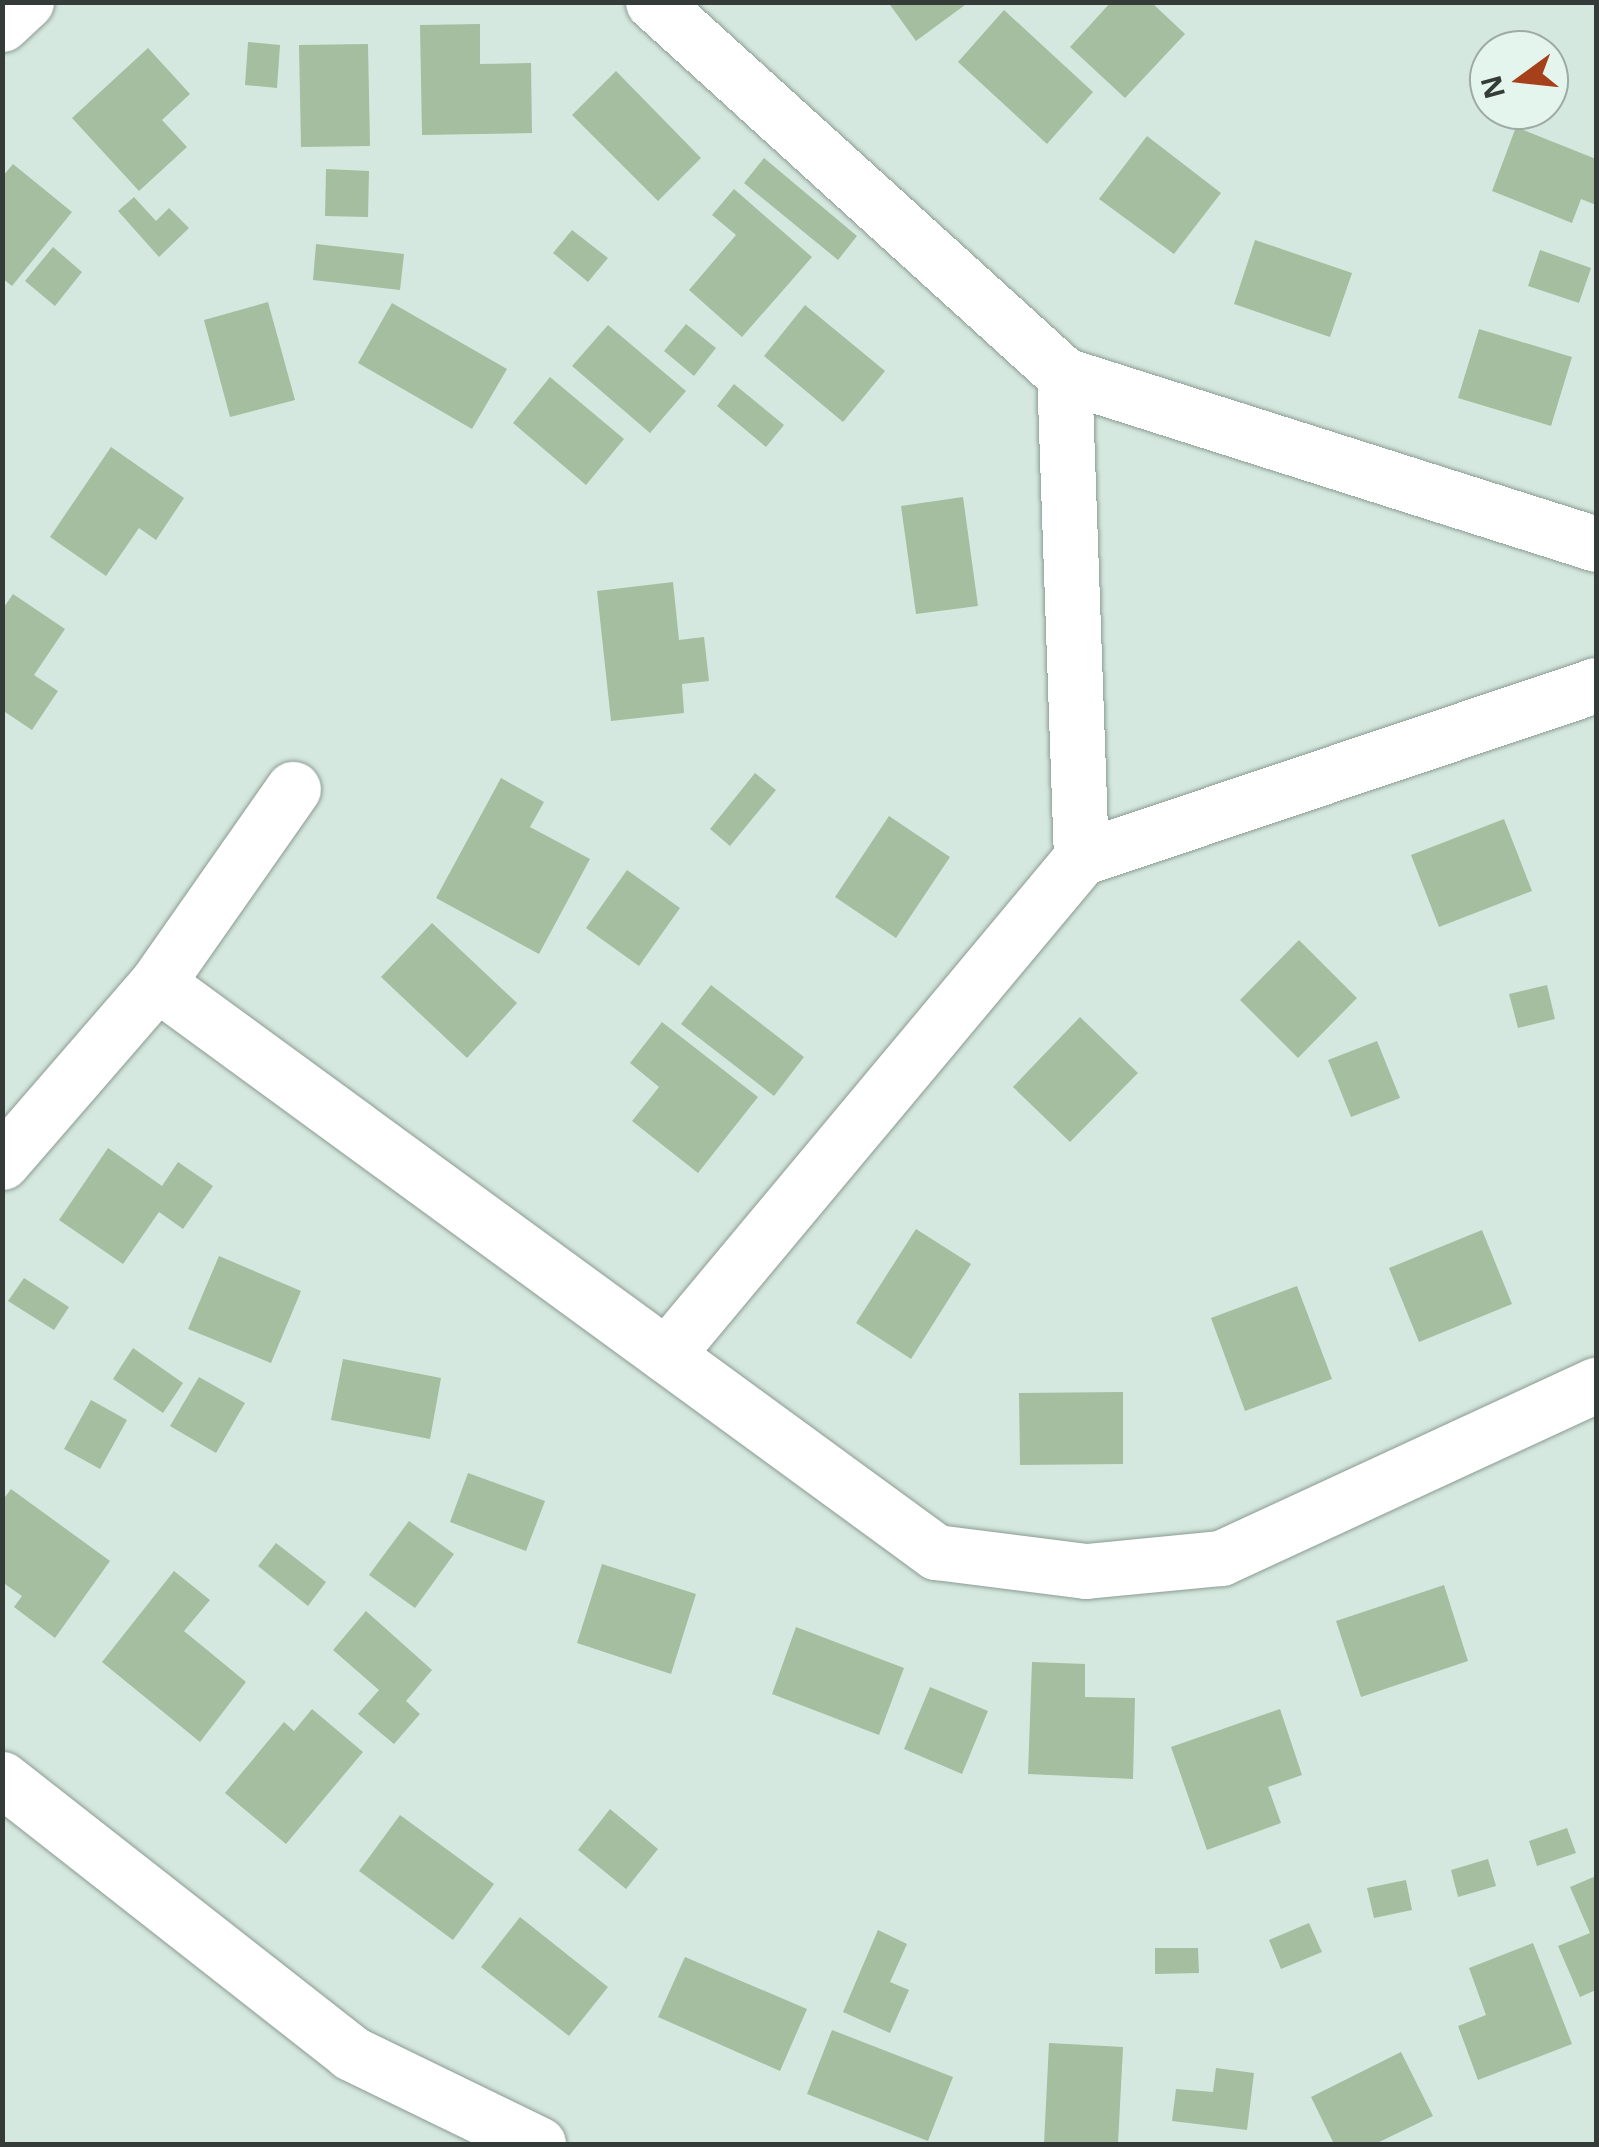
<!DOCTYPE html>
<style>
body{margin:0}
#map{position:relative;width:1599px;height:2147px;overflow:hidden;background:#d5e8df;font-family:"Noto Sans",sans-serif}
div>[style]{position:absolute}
.building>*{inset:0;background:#a4be9f}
.roads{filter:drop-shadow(0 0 2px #8a9b93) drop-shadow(0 0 2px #8a9b93)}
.minor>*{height:55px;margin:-27.5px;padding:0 27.5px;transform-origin:27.5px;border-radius:27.5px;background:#fff}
span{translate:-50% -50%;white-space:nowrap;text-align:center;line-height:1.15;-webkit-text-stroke:10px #e3f5ec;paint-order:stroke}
.frame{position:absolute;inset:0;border:5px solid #343b38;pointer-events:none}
.north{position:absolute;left:1469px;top:30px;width:100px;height:100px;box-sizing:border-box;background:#e3f5ec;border:2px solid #9daba4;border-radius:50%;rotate:255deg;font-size:28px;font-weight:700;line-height:40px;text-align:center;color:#343b38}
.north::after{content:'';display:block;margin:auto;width:35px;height:45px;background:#a6401b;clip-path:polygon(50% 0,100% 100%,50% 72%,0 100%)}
</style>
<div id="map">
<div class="building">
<i style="clip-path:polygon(888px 2px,969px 2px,916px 41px)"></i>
<i style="clip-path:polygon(1111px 2px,1151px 2px,1185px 34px,1125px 98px,1070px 47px)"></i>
<i style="clip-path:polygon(1004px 10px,1093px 92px,1047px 144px,958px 62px)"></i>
<i style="clip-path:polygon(480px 24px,480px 64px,531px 63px,532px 133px,422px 135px,420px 25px)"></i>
<i style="clip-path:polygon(248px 42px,280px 45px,277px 88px,245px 85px)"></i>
<i style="clip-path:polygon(368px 44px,370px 146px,301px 147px,299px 45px)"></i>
<i style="clip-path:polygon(148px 48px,190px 94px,162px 120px,187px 147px,139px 191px,72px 118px)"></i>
<i style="clip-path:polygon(616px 71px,701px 158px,658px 201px,572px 115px)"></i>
<i style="clip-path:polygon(1516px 127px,1596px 159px,1596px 205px,1581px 199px,1572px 223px,1492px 191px)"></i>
<i style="clip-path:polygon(1147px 136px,1221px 193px,1174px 254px,1099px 199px)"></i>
<i style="clip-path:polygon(764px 158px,857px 236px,838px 260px,744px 183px)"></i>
<i style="clip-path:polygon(13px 164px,72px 212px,12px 286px,2px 278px,2px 177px)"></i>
<i style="clip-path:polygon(326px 169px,369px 171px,368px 217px,325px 216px)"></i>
<i style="clip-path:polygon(734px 189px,812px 257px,742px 337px,689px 290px,736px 235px,712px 215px)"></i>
<i style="clip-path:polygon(134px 197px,156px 221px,169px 208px,189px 228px,159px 257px,118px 211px)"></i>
<i style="clip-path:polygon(572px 230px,608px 258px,588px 282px,553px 253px)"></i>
<i style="clip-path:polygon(1255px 240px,1352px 273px,1330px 337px,1234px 304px)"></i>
<i style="clip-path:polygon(316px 244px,404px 254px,400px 290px,313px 280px)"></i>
<i style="clip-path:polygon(53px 247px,82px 272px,55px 306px,25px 281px)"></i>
<i style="clip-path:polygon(1540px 250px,1591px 268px,1579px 303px,1528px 286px)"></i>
<i style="clip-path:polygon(268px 302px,295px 400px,230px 417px,204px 320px)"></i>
<i style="clip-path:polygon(392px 303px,507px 369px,472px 429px,358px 363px)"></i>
<i style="clip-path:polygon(805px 305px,885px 371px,843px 422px,764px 356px)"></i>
<i style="clip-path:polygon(686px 324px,716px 348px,694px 376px,664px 351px)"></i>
<i style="clip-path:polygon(608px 325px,686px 391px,650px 433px,572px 366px)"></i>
<i style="clip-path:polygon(1479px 329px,1572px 357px,1551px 426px,1458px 398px)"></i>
<i style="clip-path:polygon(550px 377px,624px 439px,586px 485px,513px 423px)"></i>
<i style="clip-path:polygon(734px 384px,784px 425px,766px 447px,717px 406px)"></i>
<i style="clip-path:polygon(111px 447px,184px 498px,156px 540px,139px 528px,106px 576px,50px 537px)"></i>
<i style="clip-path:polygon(963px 497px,978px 606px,916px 614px,901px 506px)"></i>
<i style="clip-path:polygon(673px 582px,679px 640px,704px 637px,709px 681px,682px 684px,684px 713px,611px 721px,597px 591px)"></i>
<i style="clip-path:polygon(13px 594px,65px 629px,34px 675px,58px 691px,32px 730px,2px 710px,2px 610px)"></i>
<i style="clip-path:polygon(755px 773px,776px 790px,730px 846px,710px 829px)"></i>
<i style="clip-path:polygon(501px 778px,544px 802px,530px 827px,590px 859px,539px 954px,436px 898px)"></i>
<i style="clip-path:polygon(889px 816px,950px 857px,896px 938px,835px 897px)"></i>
<i style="clip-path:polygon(1504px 819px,1532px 891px,1439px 927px,1411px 855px)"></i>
<i style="clip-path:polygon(627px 870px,680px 908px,639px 966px,586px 928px)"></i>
<i style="clip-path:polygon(432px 923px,517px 1003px,467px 1058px,381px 977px)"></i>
<i style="clip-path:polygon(1299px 940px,1357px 998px,1298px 1058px,1240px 1000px)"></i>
<i style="clip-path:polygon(711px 985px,804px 1057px,774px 1096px,681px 1024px)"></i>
<i style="clip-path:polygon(1547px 985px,1555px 1019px,1518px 1028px,1509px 994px)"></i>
<i style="clip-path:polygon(1080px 1017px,1138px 1073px,1070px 1142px,1013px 1087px)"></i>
<i style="clip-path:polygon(662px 1022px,758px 1097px,698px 1173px,632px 1121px,659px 1087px,630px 1063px)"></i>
<i style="clip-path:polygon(1377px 1041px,1400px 1098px,1351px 1117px,1328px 1060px)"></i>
<i style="clip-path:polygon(108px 1148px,162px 1186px,178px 1162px,213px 1186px,183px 1229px,159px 1212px,123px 1264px,59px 1220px)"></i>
<i style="clip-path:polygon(916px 1229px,971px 1264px,911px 1359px,856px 1323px)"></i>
<i style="clip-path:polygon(1482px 1230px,1512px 1304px,1419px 1342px,1389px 1268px)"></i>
<i style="clip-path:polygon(219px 1256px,301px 1291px,271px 1363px,188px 1329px)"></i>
<i style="clip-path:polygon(24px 1278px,69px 1307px,54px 1330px,8px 1301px)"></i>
<i style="clip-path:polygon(1297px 1286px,1332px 1379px,1245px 1411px,1211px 1318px)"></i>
<i style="clip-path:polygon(133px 1348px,183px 1383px,163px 1413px,113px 1379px)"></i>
<i style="clip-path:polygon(343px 1359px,441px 1378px,430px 1439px,331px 1420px)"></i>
<i style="clip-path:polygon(199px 1377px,245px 1403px,216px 1453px,170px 1426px)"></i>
<i style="clip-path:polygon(1123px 1392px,1123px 1464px,1020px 1465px,1019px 1393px)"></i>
<i style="clip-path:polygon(91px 1400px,127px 1420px,100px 1469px,64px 1449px)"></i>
<i style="clip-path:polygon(468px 1473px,545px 1501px,526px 1551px,450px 1522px)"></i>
<i style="clip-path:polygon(11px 1489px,110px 1561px,55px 1638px,14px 1607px,22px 1596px,2px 1582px,2px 1501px)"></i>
<i style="clip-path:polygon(409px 1521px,454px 1554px,415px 1608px,369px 1575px)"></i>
<i style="clip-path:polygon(276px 1543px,326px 1582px,308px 1606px,258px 1566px)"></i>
<i style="clip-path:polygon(602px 1564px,696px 1594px,671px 1674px,577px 1643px)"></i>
<i style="clip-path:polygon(174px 1571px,210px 1600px,184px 1631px,246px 1682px,200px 1742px,102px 1662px)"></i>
<i style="clip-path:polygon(1444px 1585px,1468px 1661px,1361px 1697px,1336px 1621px)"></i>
<i style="clip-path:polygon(366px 1611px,432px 1670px,406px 1701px,420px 1714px,394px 1744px,358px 1714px,379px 1690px,333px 1650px)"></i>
<i style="clip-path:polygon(796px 1627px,904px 1668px,879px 1735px,772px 1694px)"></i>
<i style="clip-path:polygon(1032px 1662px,1085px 1664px,1085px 1697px,1135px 1698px,1133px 1779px,1028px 1774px)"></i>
<i style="clip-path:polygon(930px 1687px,988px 1711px,962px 1774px,904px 1749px)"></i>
<i style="clip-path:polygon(312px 1709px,363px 1752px,286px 1844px,225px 1793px,284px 1722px,294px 1731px)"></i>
<i style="clip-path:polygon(1280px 1709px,1302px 1775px,1268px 1787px,1281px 1823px,1207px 1850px,1171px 1747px)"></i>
<i style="clip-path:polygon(610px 1809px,658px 1849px,626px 1889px,578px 1850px)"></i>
<i style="clip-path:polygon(400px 1815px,494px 1884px,453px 1940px,359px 1871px)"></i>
<i style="clip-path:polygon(1567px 1828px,1576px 1853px,1537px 1866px,1529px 1841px)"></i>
<i style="clip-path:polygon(1488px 1859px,1496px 1886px,1458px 1897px,1451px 1870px)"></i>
<i style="clip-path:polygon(1596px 1876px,1596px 1990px,1580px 1997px,1558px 1946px,1590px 1933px,1570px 1887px)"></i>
<i style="clip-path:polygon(1406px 1880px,1412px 1910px,1374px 1918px,1367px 1888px)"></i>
<i style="clip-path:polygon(520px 1917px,608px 1987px,569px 2036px,481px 1967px)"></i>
<i style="clip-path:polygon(1309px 1923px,1322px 1952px,1281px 1969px,1269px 1940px)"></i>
<i style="clip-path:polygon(878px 1930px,907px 1944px,890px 1982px,909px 1990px,890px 2033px,843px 2012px)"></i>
<i style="clip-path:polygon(1533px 1943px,1572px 2044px,1478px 2080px,1458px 2026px,1486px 2015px,1469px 1968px)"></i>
<i style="clip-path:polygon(1155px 1948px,1198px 1948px,1199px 1973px,1155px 1974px)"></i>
<i style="clip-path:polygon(685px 1957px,807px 2009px,780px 2071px,658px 2017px)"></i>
<i style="clip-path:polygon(832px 2030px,953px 2077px,928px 2141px,807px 2094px)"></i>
<i style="clip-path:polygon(1049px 2043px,1123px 2047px,1118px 2144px,1044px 2144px)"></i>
<i style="clip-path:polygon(1401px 2052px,1433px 2116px,1375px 2144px,1334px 2144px,1311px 2097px)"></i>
<i style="clip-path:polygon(1216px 2068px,1254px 2073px,1247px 2130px,1172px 2121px,1176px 2089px,1213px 2092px)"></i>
</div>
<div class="roads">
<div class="minor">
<i style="left:653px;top:2px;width:555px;rotate:42.23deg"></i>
<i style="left:2px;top:24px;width:33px;rotate:-43deg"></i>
<i style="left:1081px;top:858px;width:483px;rotate:-92deg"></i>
<i style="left:1064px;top:375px;width:558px;rotate:17.62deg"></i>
<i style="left:157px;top:983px;width:237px;rotate:-55deg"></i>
<i style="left:2px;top:1162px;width:237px;rotate:-49.1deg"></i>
<i style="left:157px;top:983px;width:965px;rotate:36.15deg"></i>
<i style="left:936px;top:1552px;width:151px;rotate:7.2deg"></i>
<i style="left:1086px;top:1571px;width:136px;rotate:-5.5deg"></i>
<i style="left:1221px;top:1558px;width:413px;rotate:-24.8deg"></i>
<i style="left:666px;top:1355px;width:647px;rotate:-50.14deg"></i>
<i style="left:1081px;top:858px;width:543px;rotate:-18.57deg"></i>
<i style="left:2px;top:1779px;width:444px;rotate:38.1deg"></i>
<i style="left:351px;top:2053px;width:208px;rotate:25.9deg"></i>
</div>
</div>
<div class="frame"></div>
<div class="north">N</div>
</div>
